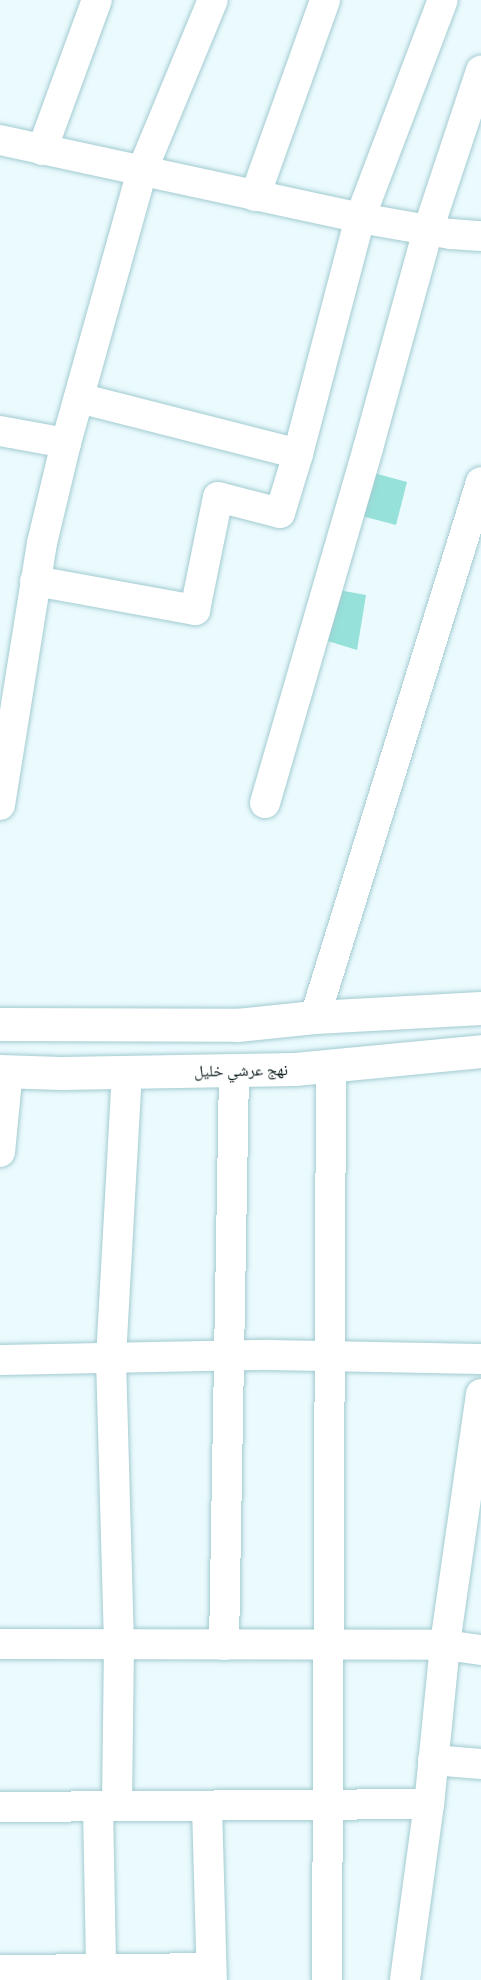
<!DOCTYPE html>
<meta charset="utf-8">
<style>
body{margin:0}
#map{position:relative;width:481px;height:1980px;overflow:hidden;background:#eafafd;font-family:Ubuntu,"Noto Naskh Arabic",sans-serif}
div>[style]{position:absolute}
.building>*{inset:0;background:#96e1d9}
.roads{filter:drop-shadow(0 0 2px #a2cbd1) drop-shadow(0 0 2px #a2cbd1)}
.street>*{height:30px;margin:-15px;padding:0 15px;transform-origin:15px;border-radius:15px;background:#fff}
.highway>*{height:33px;margin:-16.5px;padding:0 16.5px;transform-origin:16.5px;border-radius:16.5px;background:#fff}
span{translate:-50% -50%;white-space:nowrap;text-align:center;line-height:1.15;-webkit-text-stroke:6px #fff;paint-order:stroke}
.street-label{font-size:16px;color:#071618}
</style>
<div id="map">
<div class="building">
<i style="clip-path:polygon(370px 472px,407px 482px,396px 525px,358px 515px)"></i>
<i style="clip-path:polygon(333px 589px,366px 595px,357px 650px,321px 639px)"></i>
</div>
<div class="roads">
<div class="street">
<i style="left:0;top:140px;width:368px;rotate:12.2deg"></i>
<i style="left:360px;top:218px;width:92px;rotate:10deg"></i>
<i style="left:451px;top:234px;width:30px;rotate:4deg"></i>
<i style="left:42px;top:150px;width:160px;rotate:-69.9deg"></i>
<i style="left:255px;top:196px;width:208px;rotate:-70.3deg"></i>
<i style="left:79px;top:398px;width:226px;rotate:14.3deg"></i>
<i style="left:298px;top:454px;width:244px;rotate:-75.3deg"></i>
<i style="left:360px;top:218px;width:233px;rotate:-69.2deg"></i>
<i style="left:0;top:431px;width:67px;rotate:10.3deg"></i>
<i style="left:35px;top:581px;width:163px;rotate:10.3deg"></i>
<i style="left:195px;top:610px;width:115px;rotate:-78.5deg"></i>
<i style="left:218px;top:497px;width:64px;rotate:14.5deg"></i>
<i style="left:280px;top:513px;width:62px;rotate:-73deg"></i>
<i style="left:265px;top:803px;width:370px;rotate:-73.8deg"></i>
<i style="left:368px;top:448px;width:226px;rotate:-74.6deg"></i>
<i style="left:428px;top:230px;width:168px;rotate:-71.6deg"></i>
<i style="left:0;top:805px;width:265px;rotate:-80.9deg"></i>
<i style="left:42px;top:543px;width:103px;rotate:-76.5deg"></i>
<i style="left:66px;top:443px;width:282px;rotate:-74.4deg"></i>
<i style="left:142px;top:171px;width:185px;rotate:-67.5deg"></i>
<i style="left:315px;top:1017px;width:560px;rotate:-72.76deg"></i>
<i style="left:0;top:1152px;width:81px;rotate:-84.4deg"></i>
<i style="left:0;top:1360px;width:269px;rotate:-1.1deg"></i>
<i style="left:269px;top:1355px;width:212px;rotate:1.1deg"></i>
<i style="left:481px;top:1394px;width:254px;rotate:98.2deg"></i>
<i style="left:445px;top:1645px;width:36px;rotate:8deg"></i>
<i style="left:0;top:1644px;width:445px;rotate:0.1deg"></i>
<i style="left:445px;top:1645px;width:160px;rotate:95.7deg"></i>
<i style="left:224px;top:1645px;width:575px;rotate:-89deg"></i>
<i style="left:433px;top:1760px;width:48px;rotate:4.8deg"></i>
<i style="left:117px;top:1806px;width:161px;rotate:-89.3deg"></i>
<i style="left:119px;top:1645px;width:287px;rotate:-91.6deg"></i>
<i style="left:111px;top:1358px;width:286px;rotate:-86.8deg"></i>
<i style="left:207px;top:1806px;width:174px;rotate:88.4deg"></i>
<i style="left:0;top:1807px;width:429px;rotate:-0.4deg"></i>
<i style="left:429px;top:1804px;width:178px;rotate:97.8deg"></i>
<i style="left:98px;top:1807px;width:162px;rotate:88.9deg"></i>
<i style="left:0;top:1970px;width:211px;rotate:-0.5deg"></i>
<i style="left:327px;top:1980px;width:914px;rotate:-89.75deg"></i>
</div>
<div class="highway">
<i style="left:0;top:1024px;width:237px;rotate:0.2deg"></i>
<i style="left:237px;top:1025px;width:78px;rotate:-5.9deg"></i>
<i style="left:315px;top:1017px;width:166px;rotate:-3.1deg"></i>
<i style="left:0;top:1071px;width:61px;rotate:1.9deg"></i>
<i style="left:61px;top:1073px;width:234px;rotate:-1deg"></i>
<i style="left:295px;top:1069px;width:187px;rotate:-5.5deg"></i>
</div>
</div>
<div class="street-label">
<span style="left:241px;top:1070px;rotate:-1deg">نهج عرشي خليل</span>
</div>
</div>
